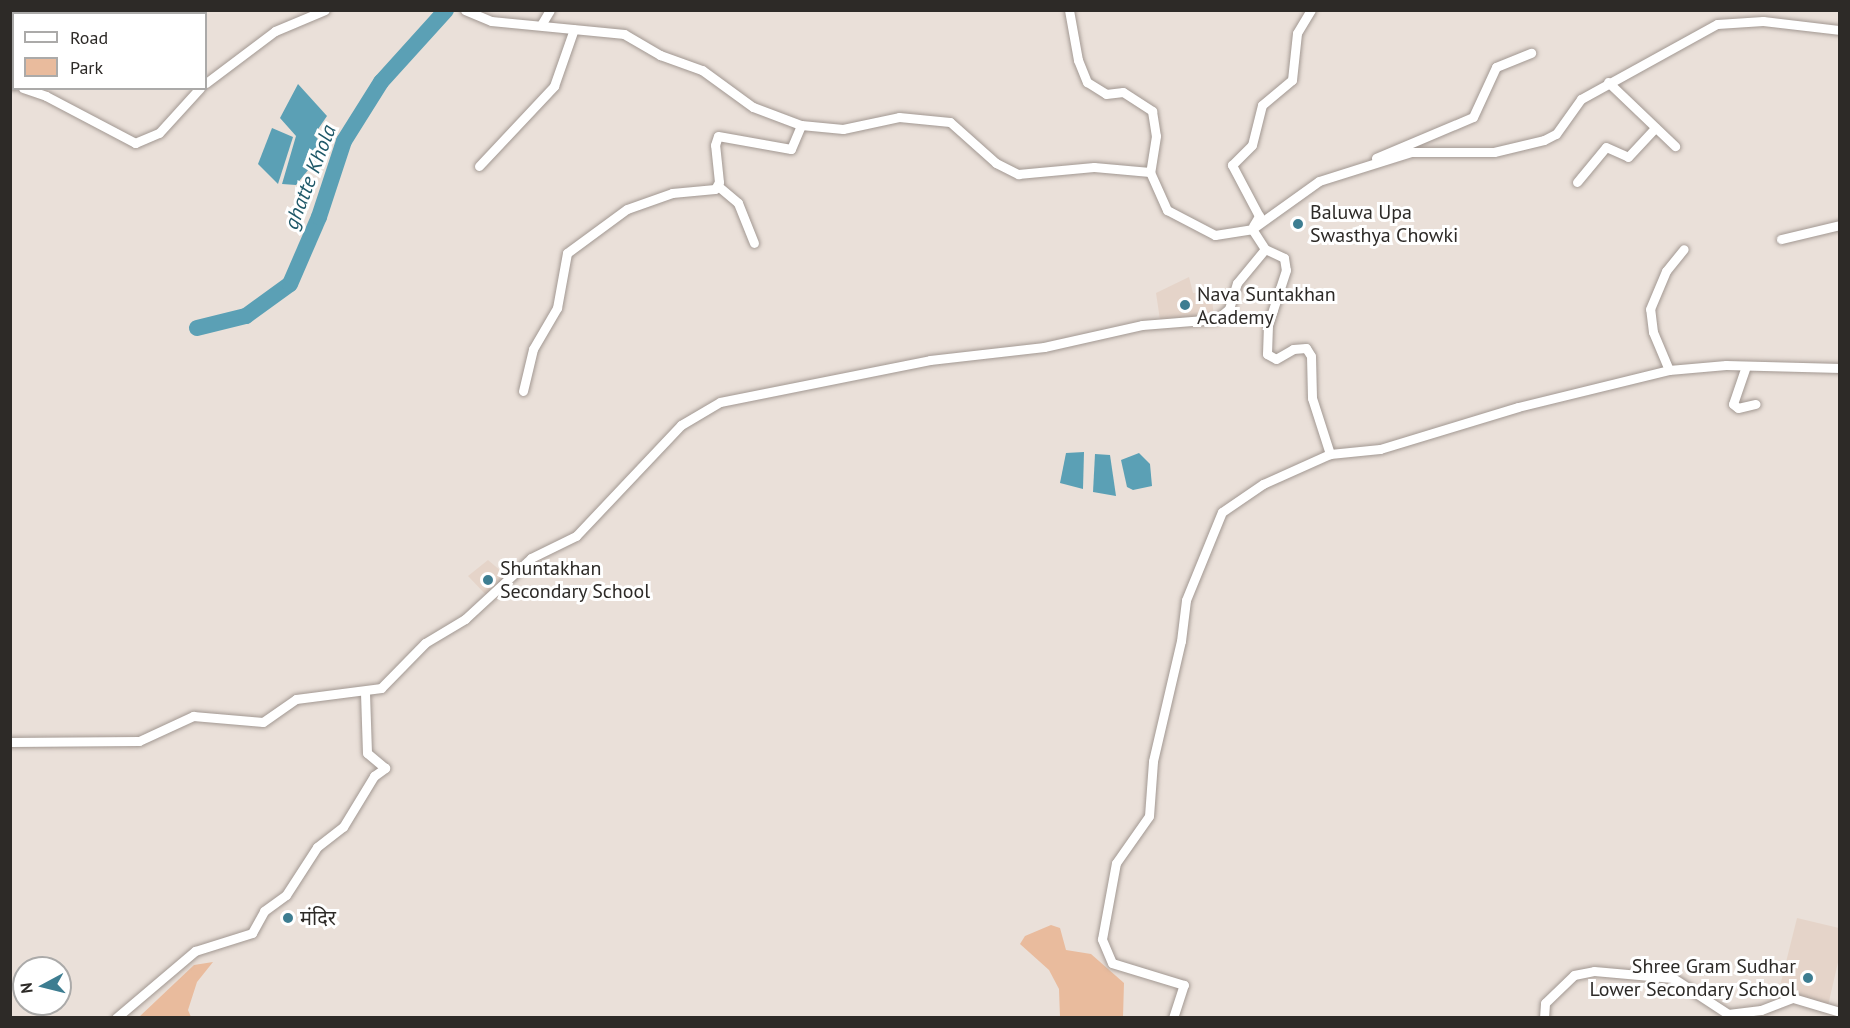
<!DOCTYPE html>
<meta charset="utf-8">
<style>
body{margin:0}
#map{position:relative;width:1850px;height:1028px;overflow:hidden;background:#eae0d9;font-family:"PT Sans","Noto Sans Devanagari",sans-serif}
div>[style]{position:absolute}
.built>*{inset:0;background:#e5d4c9}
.green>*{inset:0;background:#e9bb9d}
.water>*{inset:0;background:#5ba0b5}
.river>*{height:16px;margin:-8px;padding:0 8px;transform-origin:8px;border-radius:8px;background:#5ba0b5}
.roads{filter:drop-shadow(0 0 2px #a29892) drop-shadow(0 0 2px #a29892)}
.minor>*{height:9px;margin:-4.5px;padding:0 4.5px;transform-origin:4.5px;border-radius:4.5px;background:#fff}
.dots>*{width:16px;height:16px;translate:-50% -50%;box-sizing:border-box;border:3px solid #fff;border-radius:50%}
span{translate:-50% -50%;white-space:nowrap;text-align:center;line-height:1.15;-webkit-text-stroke:6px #fff;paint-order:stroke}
.poi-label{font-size:20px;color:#2d2a27}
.left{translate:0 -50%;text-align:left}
.right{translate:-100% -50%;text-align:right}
.water-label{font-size:21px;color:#1f5868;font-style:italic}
.frame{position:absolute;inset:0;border:12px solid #2d2a27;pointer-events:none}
.legend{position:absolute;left:12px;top:12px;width:195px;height:78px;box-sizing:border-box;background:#fff;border:2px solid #abaaa9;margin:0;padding:8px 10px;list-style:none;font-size:18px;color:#2d2a27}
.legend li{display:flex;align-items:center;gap:12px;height:30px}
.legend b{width:30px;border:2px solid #abaaa9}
.north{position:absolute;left:12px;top:956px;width:60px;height:60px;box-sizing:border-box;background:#fff;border:2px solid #abaaa9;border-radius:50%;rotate:263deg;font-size:16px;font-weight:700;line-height:24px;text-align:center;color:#2d2a27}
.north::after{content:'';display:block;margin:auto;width:21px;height:27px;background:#3d7d91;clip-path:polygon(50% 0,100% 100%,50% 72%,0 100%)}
</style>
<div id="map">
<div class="built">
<i style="clip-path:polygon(1189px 277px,1193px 293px,1211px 292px,1214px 316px,1160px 320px,1156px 293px)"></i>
<i style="clip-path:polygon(488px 560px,508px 577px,489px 598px,468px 576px)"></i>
<i style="clip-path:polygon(1797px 918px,1839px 928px,1839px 958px,1827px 1010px,1777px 998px)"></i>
</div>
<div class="green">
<i style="clip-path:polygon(1051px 925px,1060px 928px,1066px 950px,1091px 954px,1124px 983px,1123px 1017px,1060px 1017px,1059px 989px,1049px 970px,1020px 944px,1025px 936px)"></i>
<i style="clip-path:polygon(213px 962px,197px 982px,188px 1010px,191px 1017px,139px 1017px,194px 965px)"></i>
</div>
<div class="water">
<i style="clip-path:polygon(298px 84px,327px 116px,314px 135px,320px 141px,317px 159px,296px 185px,282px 184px,296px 136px,280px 118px)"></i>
<i style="clip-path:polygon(272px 128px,293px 137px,278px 184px,258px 164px)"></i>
<i style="clip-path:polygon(1084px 452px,1083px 489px,1060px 483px,1066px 453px)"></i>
<i style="clip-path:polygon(1139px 453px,1150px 464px,1152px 486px,1133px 490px,1127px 487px,1121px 460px)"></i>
<i style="clip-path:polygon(1095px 454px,1110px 455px,1116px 496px,1093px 492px)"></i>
</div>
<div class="river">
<i style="left:197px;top:328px;width:50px;rotate:-13.8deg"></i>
<i style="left:246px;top:316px;width:54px;rotate:-36deg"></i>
<i style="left:290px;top:284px;width:73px;rotate:-66.6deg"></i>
<i style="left:319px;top:217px;width:80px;rotate:-71.8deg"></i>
<i style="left:344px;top:141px;width:70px;rotate:-57.9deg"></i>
<i style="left:381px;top:82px;width:97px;rotate:-47.9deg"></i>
</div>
<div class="roads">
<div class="minor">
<i style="left:465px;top:10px;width:28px;rotate:23deg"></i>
<i style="left:491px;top:21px;width:134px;rotate:5.6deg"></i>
<i style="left:624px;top:34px;width:42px;rotate:30.3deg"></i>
<i style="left:660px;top:55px;width:45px;rotate:19.7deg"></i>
<i style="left:702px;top:70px;width:63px;rotate:36deg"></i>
<i style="left:753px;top:107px;width:51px;rotate:20.6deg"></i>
<i style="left:801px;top:125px;width:42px;rotate:5.4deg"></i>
<i style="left:843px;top:129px;width:57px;rotate:-12.1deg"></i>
<i style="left:899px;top:117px;width:51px;rotate:5.6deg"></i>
<i style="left:950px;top:122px;width:62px;rotate:41.7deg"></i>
<i style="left:996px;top:163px;width:25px;rotate:27deg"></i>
<i style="left:1018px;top:174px;width:76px;rotate:-5.3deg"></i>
<i style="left:1094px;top:167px;width:56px;rotate:5.1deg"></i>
<i style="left:1150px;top:172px;width:42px;rotate:65.9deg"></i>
<i style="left:1167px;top:210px;width:54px;rotate:27.5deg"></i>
<i style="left:1215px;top:235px;width:37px;rotate:-9deg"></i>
<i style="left:1252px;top:229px;width:82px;rotate:-35.6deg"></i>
<i style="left:1319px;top:181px;width:96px;rotate:-17.5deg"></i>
<i style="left:1411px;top:152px;width:83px"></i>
<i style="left:1494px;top:152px;width:51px;rotate:-13.5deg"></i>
<i style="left:1544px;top:140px;width:13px;rotate:-27deg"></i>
<i style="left:1556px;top:134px;width:43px;rotate:-54.5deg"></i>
<i style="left:1581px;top:99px;width:155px;rotate:-28.9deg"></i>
<i style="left:1717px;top:24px;width:46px;rotate:-3.7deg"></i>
<i style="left:1763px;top:21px;width:78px;rotate:6.7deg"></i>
<i style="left:1069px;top:10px;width:51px;rotate:79.8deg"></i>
<i style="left:1078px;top:60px;width:24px;rotate:68deg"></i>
<i style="left:1087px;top:82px;width:22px;rotate:32deg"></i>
<i style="left:1106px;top:94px;width:17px;rotate:-7deg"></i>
<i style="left:1123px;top:92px;width:35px;rotate:33deg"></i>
<i style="left:1152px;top:111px;width:25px;rotate:81deg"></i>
<i style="left:1156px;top:136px;width:36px;rotate:99deg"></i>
<i style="left:541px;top:25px;width:17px;rotate:-59deg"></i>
<i style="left:1608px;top:82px;width:93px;rotate:43.7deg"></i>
<i style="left:206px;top:83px;width:86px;rotate:-37deg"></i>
<i style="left:275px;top:31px;width:54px;rotate:-22.8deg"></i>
<i style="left:10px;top:85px;width:4px"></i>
<i style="left:23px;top:88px;width:24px;rotate:19deg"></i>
<i style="left:46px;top:96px;width:101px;rotate:27.8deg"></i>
<i style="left:135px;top:143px;width:26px;rotate:-23deg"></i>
<i style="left:159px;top:133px;width:61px;rotate:-47.7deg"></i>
<i style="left:1376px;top:158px;width:105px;rotate:-22.9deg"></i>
<i style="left:1473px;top:117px;width:55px;rotate:-65.3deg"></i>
<i style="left:1496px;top:67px;width:38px;rotate:-22deg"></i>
<i style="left:479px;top:166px;width:110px;rotate:-46.8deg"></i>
<i style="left:554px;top:86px;width:60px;rotate:-70.7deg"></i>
<i style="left:1577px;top:182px;width:45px;rotate:-50.4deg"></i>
<i style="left:1606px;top:147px;width:24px;rotate:24deg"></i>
<i style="left:1628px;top:157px;width:40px;rotate:-47deg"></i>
<i style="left:718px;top:186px;width:26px;rotate:40deg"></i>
<i style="left:738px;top:203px;width:43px;rotate:68.2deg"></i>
<i style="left:1253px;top:226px;width:12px;rotate:-59deg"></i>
<i style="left:1259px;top:216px;width:58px;rotate:-117.9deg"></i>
<i style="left:1232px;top:165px;width:28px;rotate:-45deg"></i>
<i style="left:1252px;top:145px;width:41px;rotate:-76deg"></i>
<i style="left:1262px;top:105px;width:39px;rotate:-40deg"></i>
<i style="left:1292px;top:80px;width:47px;rotate:-83.9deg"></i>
<i style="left:1297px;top:33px;width:27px;rotate:-59deg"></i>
<i style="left:1252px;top:229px;width:24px;rotate:57deg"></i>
<i style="left:1265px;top:249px;width:21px;rotate:25deg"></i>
<i style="left:1284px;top:258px;width:12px;rotate:81deg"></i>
<i style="left:1286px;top:270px;width:58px;rotate:108.1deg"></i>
<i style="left:1268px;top:325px;width:29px;rotate:92deg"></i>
<i style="left:1267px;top:354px;width:10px;rotate:29deg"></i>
<i style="left:1276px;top:359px;width:20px;rotate:-30deg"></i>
<i style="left:1293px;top:349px;width:13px;rotate:-4deg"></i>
<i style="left:1306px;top:348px;width:9px;rotate:58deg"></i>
<i style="left:1311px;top:356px;width:42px;rotate:88.6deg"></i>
<i style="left:1312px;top:398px;width:59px;rotate:72.2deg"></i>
<i style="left:1330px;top:454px;width:50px;rotate:-5.7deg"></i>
<i style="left:1380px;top:449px;width:144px;rotate:-16.9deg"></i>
<i style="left:1518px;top:407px;width:155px;rotate:-13.8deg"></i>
<i style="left:1669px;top:370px;width:57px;rotate:-5deg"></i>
<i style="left:1726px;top:365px;width:114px;rotate:1.5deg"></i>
<i style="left:1781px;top:239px;width:61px;rotate:-13.3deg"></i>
<i style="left:1746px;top:366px;width:40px;rotate:108.9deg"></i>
<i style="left:1733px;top:404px;width:6px;rotate:39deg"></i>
<i style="left:1738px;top:408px;width:18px;rotate:-13deg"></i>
<i style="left:1669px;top:370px;width:41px;rotate:-112.8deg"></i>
<i style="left:1653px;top:332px;width:23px;rotate:-97deg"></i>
<i style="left:1650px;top:309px;width:41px;rotate:-67.2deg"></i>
<i style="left:1666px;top:271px;width:28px;rotate:-51deg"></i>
<i style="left:523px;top:391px;width:43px;rotate:-76.6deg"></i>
<i style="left:533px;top:349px;width:48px;rotate:-59.7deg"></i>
<i style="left:557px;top:308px;width:56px;rotate:-79.7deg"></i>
<i style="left:567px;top:253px;width:74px;rotate:-36.3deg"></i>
<i style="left:627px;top:209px;width:48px;rotate:-19.6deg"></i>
<i style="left:672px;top:193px;width:43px;rotate:-5.3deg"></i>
<i style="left:715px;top:189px;width:8px;rotate:-60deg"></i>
<i style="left:719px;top:182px;width:37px;rotate:-96deg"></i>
<i style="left:715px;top:145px;width:9px;rotate:-72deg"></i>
<i style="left:718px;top:136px;width:74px;rotate:10.1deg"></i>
<i style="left:791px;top:149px;width:26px;rotate:-67deg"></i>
<i style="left:10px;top:742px;width:129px;rotate:-0.4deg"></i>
<i style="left:139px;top:741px;width:60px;rotate:-24.8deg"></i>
<i style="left:193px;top:716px;width:70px;rotate:4.9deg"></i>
<i style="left:263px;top:722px;width:40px;rotate:-34.9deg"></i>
<i style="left:296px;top:699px;width:86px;rotate:-7.4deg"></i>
<i style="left:381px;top:688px;width:63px;rotate:-45.6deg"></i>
<i style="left:425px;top:643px;width:47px;rotate:-31deg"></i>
<i style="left:465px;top:619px;width:90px;rotate:-42.7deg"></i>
<i style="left:531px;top:558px;width:50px;rotate:-26.1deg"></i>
<i style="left:576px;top:536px;width:153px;rotate:-46.6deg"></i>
<i style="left:681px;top:425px;width:45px;rotate:-30.5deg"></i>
<i style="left:720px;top:402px;width:214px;rotate:-11.3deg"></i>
<i style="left:930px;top:360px;width:115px;rotate:-6.5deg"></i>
<i style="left:1044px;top:347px;width:100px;rotate:-12.7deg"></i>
<i style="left:1142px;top:325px;width:75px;rotate:-4.6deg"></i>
<i style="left:1217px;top:319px;width:16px;rotate:-40deg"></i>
<i style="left:1229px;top:309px;width:27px;rotate:-73deg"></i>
<i style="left:1237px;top:283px;width:44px;rotate:-50.5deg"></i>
<i style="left:116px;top:1018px;width:104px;rotate:-40.3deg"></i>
<i style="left:195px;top:951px;width:60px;rotate:-17.5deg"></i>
<i style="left:252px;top:933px;width:25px;rotate:-61deg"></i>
<i style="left:264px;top:911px;width:27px;rotate:-36deg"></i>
<i style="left:286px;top:895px;width:57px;rotate:-57.1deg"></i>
<i style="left:317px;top:847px;width:33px;rotate:-38deg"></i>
<i style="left:343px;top:827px;width:60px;rotate:-58.7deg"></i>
<i style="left:374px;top:776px;width:14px;rotate:-36deg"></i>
<i style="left:385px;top:768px;width:23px;rotate:-140deg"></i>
<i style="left:367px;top:753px;width:60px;rotate:-91.9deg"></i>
<i style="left:1173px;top:1018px;width:35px;rotate:-72deg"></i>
<i style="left:1184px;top:985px;width:75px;rotate:-163deg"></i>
<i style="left:1112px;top:963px;width:26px;rotate:-113deg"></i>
<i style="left:1102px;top:939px;width:77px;rotate:-79.6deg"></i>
<i style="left:1116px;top:863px;width:57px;rotate:-54.9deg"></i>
<i style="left:1149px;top:816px;width:55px;rotate:-85.8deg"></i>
<i style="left:1153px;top:761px;width:123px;rotate:-76.9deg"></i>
<i style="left:1181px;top:641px;width:41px;rotate:-83deg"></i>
<i style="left:1186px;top:600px;width:95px;rotate:-67.8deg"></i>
<i style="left:1222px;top:512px;width:50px;rotate:-34.3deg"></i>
<i style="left:1263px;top:484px;width:73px;rotate:-24.1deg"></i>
<i style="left:1544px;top:1018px;width:15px;rotate:-86deg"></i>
<i style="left:1545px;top:1003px;width:40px;rotate:-44deg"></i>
<i style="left:1574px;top:975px;width:20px;rotate:-11deg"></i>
<i style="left:1594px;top:971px;width:79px;rotate:5.1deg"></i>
<i style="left:1673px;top:978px;width:66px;rotate:33.2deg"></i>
<i style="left:1728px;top:1014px;width:33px;rotate:-7deg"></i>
<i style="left:1761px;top:1010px;width:34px;rotate:-21deg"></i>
<i style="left:1793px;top:998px;width:49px;rotate:16.6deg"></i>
</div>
</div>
<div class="dots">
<i style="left:1298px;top:224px;background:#3d7d91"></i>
<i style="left:1185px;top:305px;background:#3d7d91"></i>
<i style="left:488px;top:580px;background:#3d7d91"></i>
<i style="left:288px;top:918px;background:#3d7d91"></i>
<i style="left:1808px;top:978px;background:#3d7d91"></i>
</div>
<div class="poi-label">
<span class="left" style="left:1310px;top:224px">Baluwa Upa<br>Swasthya Chowki</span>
<span class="left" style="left:1197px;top:306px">Nava Suntakhan<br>Academy</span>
<span class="left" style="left:500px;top:580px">Shuntakhan<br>Secondary School</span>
<span class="left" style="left:300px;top:918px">मंदिर</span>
<span class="right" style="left:1796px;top:978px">Shree Gram Sudhar<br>Lower Secondary School</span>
</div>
<div class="water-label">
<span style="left:310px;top:177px;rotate:-69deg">ghatte Khola</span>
</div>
<div class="frame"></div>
<ul class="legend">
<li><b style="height:8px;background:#fff"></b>Road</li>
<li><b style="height:16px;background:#e9bb9d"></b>Park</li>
</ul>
<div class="north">N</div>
</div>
